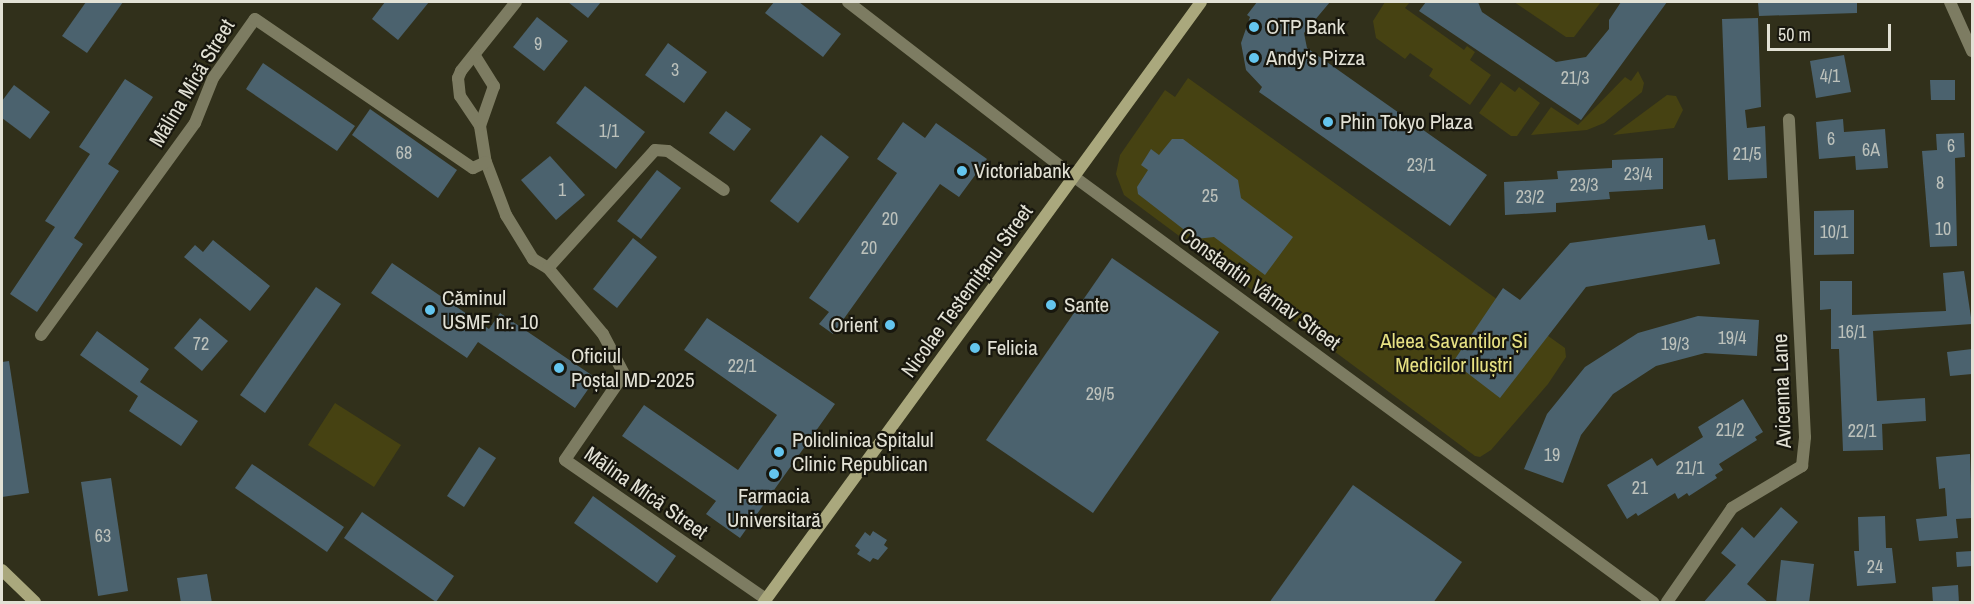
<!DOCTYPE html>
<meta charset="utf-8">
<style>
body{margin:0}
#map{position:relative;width:1974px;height:604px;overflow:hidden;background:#31301b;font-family:"Archivo Narrow",sans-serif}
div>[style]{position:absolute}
.green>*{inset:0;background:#464212}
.building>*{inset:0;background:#4b626e}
.minor>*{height:12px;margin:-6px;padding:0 6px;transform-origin:6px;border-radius:6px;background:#7d7c62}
.secondary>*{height:12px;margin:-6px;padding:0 6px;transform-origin:6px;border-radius:6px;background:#aaa87d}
.dots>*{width:16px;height:16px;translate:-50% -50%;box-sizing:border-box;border:3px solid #18170e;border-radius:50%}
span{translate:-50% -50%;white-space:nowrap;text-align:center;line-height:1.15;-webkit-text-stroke:4.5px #18170e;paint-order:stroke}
.number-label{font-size:18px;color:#bcc1bb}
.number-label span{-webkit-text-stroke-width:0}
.poi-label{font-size:21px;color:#e2e1d5}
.left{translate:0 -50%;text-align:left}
.right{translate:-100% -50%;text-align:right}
.street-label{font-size:21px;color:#e2e1d5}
.park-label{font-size:21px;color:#e7e183}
.frame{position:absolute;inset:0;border:3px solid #e2e1d5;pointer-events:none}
.scale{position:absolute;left:1767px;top:24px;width:124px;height:27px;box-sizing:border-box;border:3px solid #e2e1d5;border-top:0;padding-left:8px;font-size:18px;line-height:21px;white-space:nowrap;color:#e2e1d5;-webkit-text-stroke:4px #18170e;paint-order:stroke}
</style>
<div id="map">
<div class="green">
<i style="clip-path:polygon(1385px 2px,1410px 2px,1405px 8px,1464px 50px,1467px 46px,1475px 52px,1470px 60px,1491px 75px,1470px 105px,1429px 76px,1433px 69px,1410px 53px,1405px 59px,1376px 38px,1373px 21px)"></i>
<i style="clip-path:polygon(1514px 2px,1601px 2px,1574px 37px,1566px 37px)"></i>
<i style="clip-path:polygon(1638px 71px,1644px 83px,1642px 92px,1604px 123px,1587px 130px,1531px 135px,1551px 107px,1578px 125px,1625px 77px,1631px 81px)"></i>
<i style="clip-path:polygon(1188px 78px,1565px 348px,1566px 357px,1548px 384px,1491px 450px,1480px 457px,1475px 456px,1124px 195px,1116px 174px,1120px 155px,1165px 90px,1175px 97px)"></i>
<i style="clip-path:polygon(1501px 82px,1515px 92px,1519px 87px,1540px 103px,1517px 136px,1511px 136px,1479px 113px)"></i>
<i style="clip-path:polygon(1667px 95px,1676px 96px,1683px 110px,1674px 128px,1613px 135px)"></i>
<i style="clip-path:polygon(335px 403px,401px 445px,374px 487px,308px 445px)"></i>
</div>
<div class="building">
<i style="clip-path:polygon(86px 2px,123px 2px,87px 53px,62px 36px)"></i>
<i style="clip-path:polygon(385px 2px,429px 2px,398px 40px,372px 19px)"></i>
<i style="clip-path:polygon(568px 2px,601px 2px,588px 18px)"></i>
<i style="clip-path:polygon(774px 2px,799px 2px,841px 34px,823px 57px,765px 13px)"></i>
<i style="clip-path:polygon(1257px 2px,1330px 2px,1304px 33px,1307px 48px,1487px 175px,1450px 226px,1259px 92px,1262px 87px,1246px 70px,1241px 43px,1250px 17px,1247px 15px)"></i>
<i style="clip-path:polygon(1426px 2px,1478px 2px,1482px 12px,1556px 62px,1586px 57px,1609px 29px,1609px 20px,1621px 2px,1667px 2px,1581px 120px,1419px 11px)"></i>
<i style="clip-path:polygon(1758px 2px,1857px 2px,1857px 13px,1759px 16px)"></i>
<i style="clip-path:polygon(537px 17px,568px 41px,544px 71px,513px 47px)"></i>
<i style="clip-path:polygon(1758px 18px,1761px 107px,1745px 110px,1747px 128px,1765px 126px,1767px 178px,1728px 180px,1722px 19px)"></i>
<i style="clip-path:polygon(668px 43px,707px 72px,684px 103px,645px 75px)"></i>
<i style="clip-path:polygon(1844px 55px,1851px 92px,1816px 98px,1810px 61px)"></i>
<i style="clip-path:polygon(263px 63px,355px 126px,337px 151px,246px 89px)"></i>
<i style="clip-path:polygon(125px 79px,153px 97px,108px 164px,119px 171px,74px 238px,83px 244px,37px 312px,10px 294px,55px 227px,45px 221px,90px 154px,79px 147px)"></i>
<i style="clip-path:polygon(1930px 80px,1955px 80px,1955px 100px,1931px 100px)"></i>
<i style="clip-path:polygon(14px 85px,50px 112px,30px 139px,2px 118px,2px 101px)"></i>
<i style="clip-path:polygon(585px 86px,645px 132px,616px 169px,556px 123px)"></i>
<i style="clip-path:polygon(370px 109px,457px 170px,438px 198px,352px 135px)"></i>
<i style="clip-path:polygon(726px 111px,751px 129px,734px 151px,709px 133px)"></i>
<i style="clip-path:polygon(1843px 119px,1844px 132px,1885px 129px,1888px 168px,1856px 170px,1855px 156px,1819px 159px,1816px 122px)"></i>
<i style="clip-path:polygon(903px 122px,925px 138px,936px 123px,987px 159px,959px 197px,940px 184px,833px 334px,819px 324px,829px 312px,809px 298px,897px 173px,877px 159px)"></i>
<i style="clip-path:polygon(1964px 133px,1965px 157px,1955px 158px,1957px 246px,1930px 247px,1922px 151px,1937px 150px,1936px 134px)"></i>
<i style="clip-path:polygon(821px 135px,849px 157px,798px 223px,770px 201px)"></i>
<i style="clip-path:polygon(1172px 139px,1183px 139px,1238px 180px,1241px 198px,1293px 237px,1265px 275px,1214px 237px,1196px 239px,1138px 194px,1137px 187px,1148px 170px,1141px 165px,1151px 149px,1159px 155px)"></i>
<i style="clip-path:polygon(550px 156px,585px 195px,556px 220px,521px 180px)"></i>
<i style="clip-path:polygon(1663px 158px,1663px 189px,1609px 192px,1610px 199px,1556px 203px,1556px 212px,1505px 215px,1504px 182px,1558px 179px,1557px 171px,1612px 168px,1612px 160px)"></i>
<i style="clip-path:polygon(657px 170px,681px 188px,641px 239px,617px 221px)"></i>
<i style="clip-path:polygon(1854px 210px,1854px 254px,1814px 255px,1814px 211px)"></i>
<i style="clip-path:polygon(1705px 225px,1708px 240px,1715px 239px,1720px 264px,1586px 287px,1500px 398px,1453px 362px,1503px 288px,1520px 300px,1570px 243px)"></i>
<i style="clip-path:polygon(633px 238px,657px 257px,617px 308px,593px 289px)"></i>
<i style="clip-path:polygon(213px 240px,270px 286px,250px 311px,184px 257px,195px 245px,203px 252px)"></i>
<i style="clip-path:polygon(1112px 258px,1219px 332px,1093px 513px,986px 440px)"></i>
<i style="clip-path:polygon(392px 263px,489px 329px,500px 313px,596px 378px,575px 408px,478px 342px,467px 358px,371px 293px)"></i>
<i style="clip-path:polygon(1964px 271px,1972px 324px,1873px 331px,1877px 401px,1925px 398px,1926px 421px,1882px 424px,1883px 450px,1843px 451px,1839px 349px,1831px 349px,1831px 309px,1820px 310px,1820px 281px,1852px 281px,1852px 315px,1946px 311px,1943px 273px)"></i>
<i style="clip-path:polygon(316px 287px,341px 304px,265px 413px,240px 395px)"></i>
<i style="clip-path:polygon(1698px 316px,1759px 320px,1757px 356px,1705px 353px,1656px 366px,1613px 394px,1581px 435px,1563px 483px,1524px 469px,1547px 414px,1585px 367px,1638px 333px)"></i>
<i style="clip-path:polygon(200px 318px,228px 341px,202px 371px,174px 348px)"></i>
<i style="clip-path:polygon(707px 318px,835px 404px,740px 538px,706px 514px,716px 501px,622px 436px,644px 405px,738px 470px,777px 415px,684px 350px)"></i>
<i style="clip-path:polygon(97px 331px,149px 369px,140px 382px,198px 421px,181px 446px,129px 411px,138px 396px,80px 355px)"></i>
<i style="clip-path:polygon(1972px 349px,1972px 374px,1950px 376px,1947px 352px)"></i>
<i style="clip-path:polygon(9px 361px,29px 493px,2px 497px,2px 362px)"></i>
<i style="clip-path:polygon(1743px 399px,1763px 432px,1755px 437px,1757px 440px,1719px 464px,1723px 470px,1715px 475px,1717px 478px,1689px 496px,1687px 493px,1678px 499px,1675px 493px,1638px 516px,1636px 513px,1627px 519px,1607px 485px,1652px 458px,1657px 466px,1703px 437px,1698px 427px)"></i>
<i style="clip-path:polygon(479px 447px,496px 458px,464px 507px,447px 496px)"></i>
<i style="clip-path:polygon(1970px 454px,1972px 518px,1956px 519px,1958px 538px,1919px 541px,1916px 519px,1947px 516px,1945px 488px,1939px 489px,1936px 457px)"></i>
<i style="clip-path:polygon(252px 464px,344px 527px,327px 552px,235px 488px)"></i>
<i style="clip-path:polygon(111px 478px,128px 591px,98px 596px,81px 482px)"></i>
<i style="clip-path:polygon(1353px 485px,1462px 562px,1433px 603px,1269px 603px)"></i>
<i style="clip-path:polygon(593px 496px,676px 556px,657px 583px,574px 523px)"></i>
<i style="clip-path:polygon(1781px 507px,1798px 522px,1747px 584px,1769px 603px,1703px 603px,1736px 565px,1721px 553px,1742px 527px,1754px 538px)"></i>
<i style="clip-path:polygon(362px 512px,454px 576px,436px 602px,344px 538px)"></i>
<i style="clip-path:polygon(1885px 516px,1886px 548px,1892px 548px,1896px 583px,1857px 586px,1854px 551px,1859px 551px,1858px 517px)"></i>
<i style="clip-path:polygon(873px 531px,887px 540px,884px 545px,888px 548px,878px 560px,873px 558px,870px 562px,857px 554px,860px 550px,855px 546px,865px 532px,870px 536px)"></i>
<i style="clip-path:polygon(1972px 551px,1972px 566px,1957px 567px,1956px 552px)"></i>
<i style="clip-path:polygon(1781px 560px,1814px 564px,1809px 603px,1776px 603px)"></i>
<i style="clip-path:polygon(207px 574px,212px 603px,181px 603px,177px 578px)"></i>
<i style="clip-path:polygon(1958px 585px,1959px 603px,1933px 603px,1932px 587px)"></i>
</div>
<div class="minor">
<i style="left:516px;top:2px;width:88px;rotate:128.6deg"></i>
<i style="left:461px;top:71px;width:8px;rotate:113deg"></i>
<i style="left:458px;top:78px;width:18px;rotate:84deg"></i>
<i style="left:460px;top:96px;width:36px;rotate:56deg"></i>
<i style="left:480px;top:126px;width:36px;rotate:81deg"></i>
<i style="left:486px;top:162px;width:57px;rotate:69.3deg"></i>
<i style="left:506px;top:215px;width:52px;rotate:58.5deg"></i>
<i style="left:533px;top:259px;width:17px;rotate:31deg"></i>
<i style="left:548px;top:268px;width:86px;rotate:50.2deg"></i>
<i style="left:603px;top:334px;width:45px;rotate:62.3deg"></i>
<i style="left:624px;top:374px;width:104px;rotate:124.5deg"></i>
<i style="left:565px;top:460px;width:244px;rotate:34.7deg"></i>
<i style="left:848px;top:2px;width:284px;rotate:37.7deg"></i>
<i style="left:1073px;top:176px;width:720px;rotate:36.3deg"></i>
<i style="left:1950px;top:2px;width:54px;rotate:65.8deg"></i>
<i style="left:475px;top:56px;width:36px;rotate:58deg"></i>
<i style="left:494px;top:86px;width:42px;rotate:109.3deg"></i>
<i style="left:548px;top:268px;width:159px;rotate:-47.8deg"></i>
<i style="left:655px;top:150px;width:13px;rotate:4deg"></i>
<i style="left:668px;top:151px;width:68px;rotate:34.9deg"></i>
<i style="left:41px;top:335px;width:262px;rotate:-54deg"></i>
<i style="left:195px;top:123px;width:48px;rotate:-68.2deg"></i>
<i style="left:213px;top:78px;width:72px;rotate:-54.6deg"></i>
<i style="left:255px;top:19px;width:264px;rotate:34.4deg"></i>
<i style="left:473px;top:168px;width:14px;rotate:-25deg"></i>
<i style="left:1667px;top:602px;width:114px;rotate:-55.3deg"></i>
<i style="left:1732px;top:508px;width:82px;rotate:-31deg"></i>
<i style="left:1802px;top:466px;width:29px;rotate:-84deg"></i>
<i style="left:1805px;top:437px;width:318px;rotate:-92.9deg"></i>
</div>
<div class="secondary">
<i style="left:2px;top:570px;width:46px;rotate:44.1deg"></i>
<i style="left:764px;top:602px;width:742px;rotate:-53.93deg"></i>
</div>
<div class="dots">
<i style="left:1254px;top:27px;background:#64c5ee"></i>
<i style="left:1254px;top:58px;background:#64c5ee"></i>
<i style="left:1328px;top:122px;background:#64c5ee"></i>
<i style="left:962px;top:171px;background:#64c5ee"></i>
<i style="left:1051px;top:305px;background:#64c5ee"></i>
<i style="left:430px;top:310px;background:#64c5ee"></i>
<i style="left:890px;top:325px;background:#64c5ee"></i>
<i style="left:975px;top:348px;background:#64c5ee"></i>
<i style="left:559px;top:368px;background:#64c5ee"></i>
<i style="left:779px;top:452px;background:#64c5ee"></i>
<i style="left:774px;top:474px;background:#64c5ee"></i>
</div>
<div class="number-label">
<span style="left:538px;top:44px">9</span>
<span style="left:675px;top:70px">3</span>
<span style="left:1830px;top:76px">4/1</span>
<span style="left:1575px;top:78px">21/3</span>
<span style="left:609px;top:131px">1/1</span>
<span style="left:1831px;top:139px">6</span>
<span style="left:1951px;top:146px">6</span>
<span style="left:1871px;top:150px">6A</span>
<span style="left:404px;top:153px">68</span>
<span style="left:1747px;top:154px">21/5</span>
<span style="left:1421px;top:165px">23/1</span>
<span style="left:1638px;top:174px">23/4</span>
<span style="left:1940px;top:183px">8</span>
<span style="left:1584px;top:185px">23/3</span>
<span style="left:562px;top:190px">1</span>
<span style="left:1210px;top:196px">25</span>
<span style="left:1530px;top:197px">23/2</span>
<span style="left:890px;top:219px">20</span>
<span style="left:1943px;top:229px">10</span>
<span style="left:1834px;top:232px">10/1</span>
<span style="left:869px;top:248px">20</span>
<span style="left:1852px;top:332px">16/1</span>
<span style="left:1732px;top:338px">19/4</span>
<span style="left:201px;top:344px">72</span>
<span style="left:1675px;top:344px">19/3</span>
<span style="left:742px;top:366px">22/1</span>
<span style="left:1100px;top:394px">29/5</span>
<span style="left:1730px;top:430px">21/2</span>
<span style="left:1862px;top:431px">22/1</span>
<span style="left:1552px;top:455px">19</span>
<span style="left:1690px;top:468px">21/1</span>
<span style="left:1640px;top:488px">21</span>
<span style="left:103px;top:536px">63</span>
<span style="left:1875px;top:567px">24</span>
</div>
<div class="poi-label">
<span class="left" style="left:1266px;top:27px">OTP Bank</span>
<span class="left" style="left:1266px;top:58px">Andy's Pizza</span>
<span class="left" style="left:1340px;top:122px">Phin Tokyo Plaza</span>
<span class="left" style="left:974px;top:171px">Victoriabank</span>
<span class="left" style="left:442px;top:310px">Căminul<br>USMF nr. 10</span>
<span class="left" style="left:1064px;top:305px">Sante</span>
<span class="right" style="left:878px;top:325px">Orient</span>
<span class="left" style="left:987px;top:348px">Felicia</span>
<span class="left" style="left:571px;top:368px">Oficiul<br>Poștal MD-2025</span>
<span class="left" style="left:792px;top:452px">Policlinica Spitalul<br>Clinic Republican</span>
<span style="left:774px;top:508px">Farmacia<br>Universitară</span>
</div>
<div class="street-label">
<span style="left:192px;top:83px;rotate:-59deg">Mălina Mică Street</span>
<span style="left:1260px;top:289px;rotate:36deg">Constantin Vârnav Street</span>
<span style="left:967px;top:291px;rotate:-54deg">Nicolae Testemițanu Street</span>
<span style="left:1782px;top:391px;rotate:-92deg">Avicenna Lane</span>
<span style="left:646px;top:493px;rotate:35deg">Mălina Mică Street</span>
</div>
<div class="park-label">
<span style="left:1454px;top:353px">Aleea Savanților Și<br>Medicilor Iluștri</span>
</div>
<div class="frame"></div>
<div class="scale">50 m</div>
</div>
